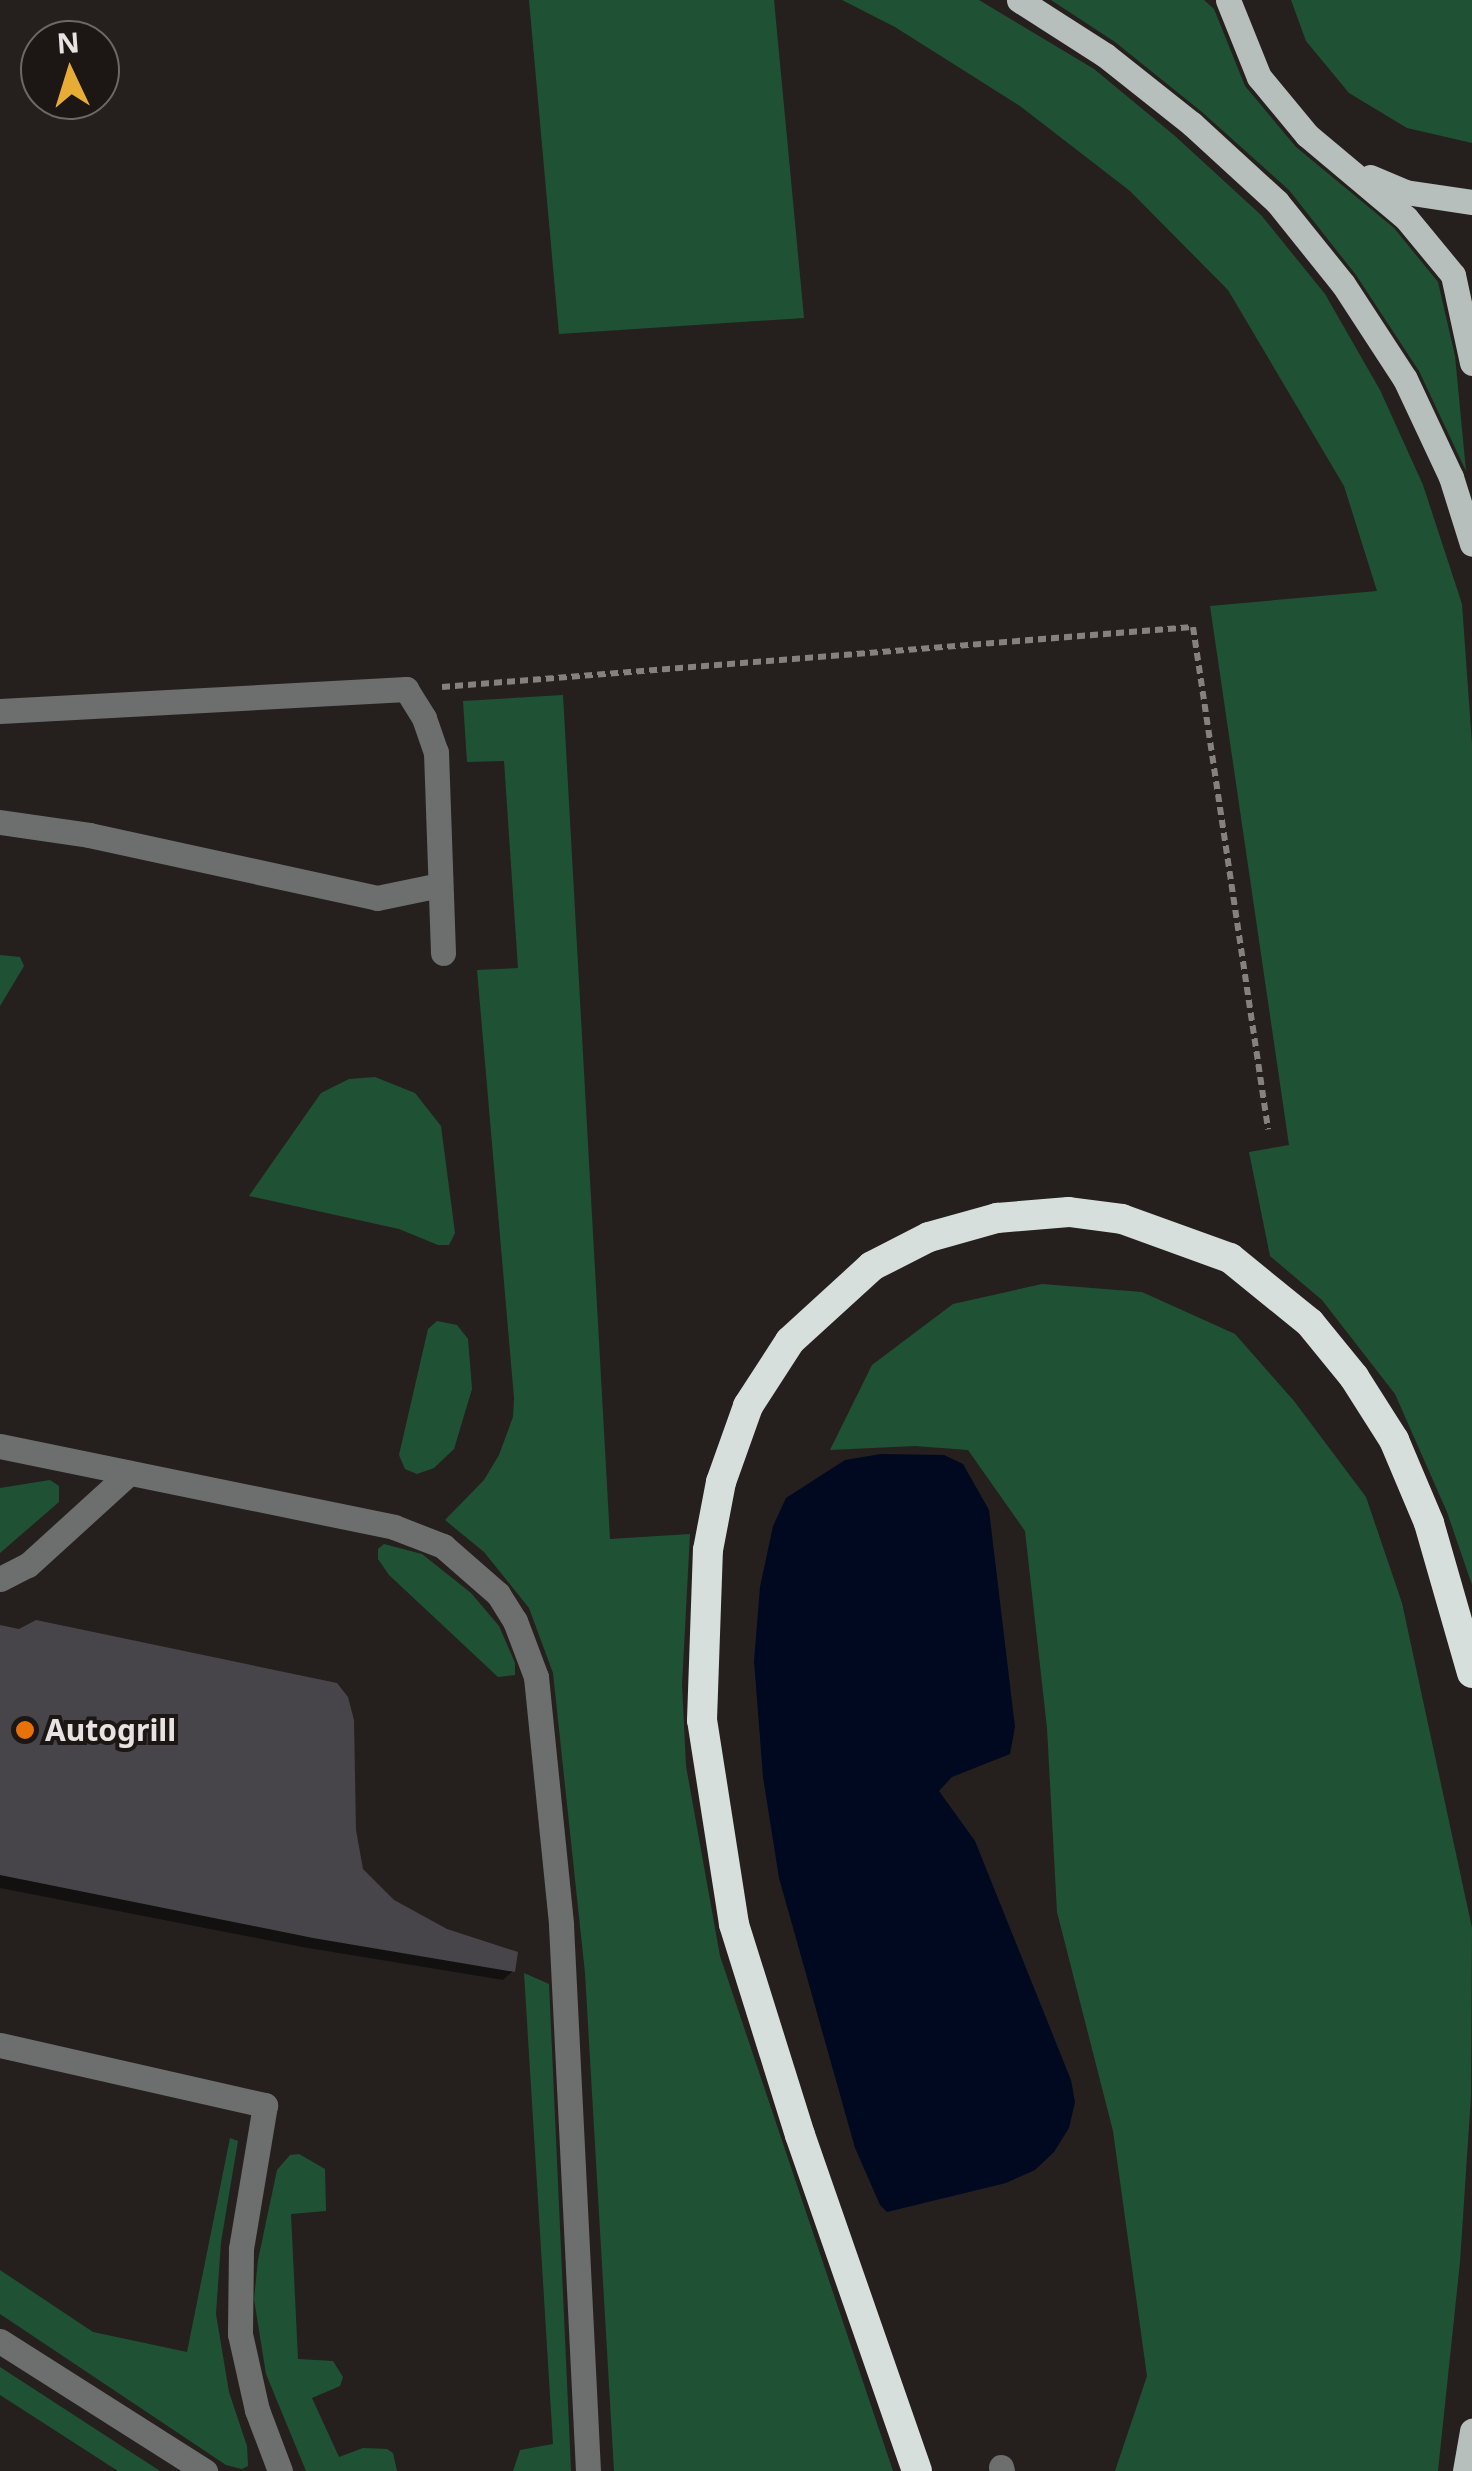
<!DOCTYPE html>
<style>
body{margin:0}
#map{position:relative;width:1472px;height:2471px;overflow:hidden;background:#25201d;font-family:"Noto Sans",sans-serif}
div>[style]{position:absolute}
.green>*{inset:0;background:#1f5234}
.water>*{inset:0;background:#00091f}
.shadow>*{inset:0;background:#0007}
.building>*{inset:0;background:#47454a}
.path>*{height:6px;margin-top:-3px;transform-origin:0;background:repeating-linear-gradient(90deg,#86817f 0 8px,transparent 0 13px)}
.minor>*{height:25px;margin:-12.5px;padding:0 12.5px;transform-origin:12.5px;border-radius:12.5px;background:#6c6f6e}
.major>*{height:25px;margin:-12.5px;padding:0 12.5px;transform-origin:12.5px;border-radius:12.5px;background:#b7bfbd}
.highway>*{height:30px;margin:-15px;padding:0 15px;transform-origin:15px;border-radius:15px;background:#d6dfdc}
.dots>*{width:28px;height:28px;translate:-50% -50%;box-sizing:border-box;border:5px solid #1c1614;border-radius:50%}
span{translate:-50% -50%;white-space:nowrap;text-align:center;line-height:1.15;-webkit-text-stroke:8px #1c1614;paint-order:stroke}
.poi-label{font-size:30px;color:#e7e3e2;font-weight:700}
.left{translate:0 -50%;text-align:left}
.north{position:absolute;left:20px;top:20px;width:100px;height:100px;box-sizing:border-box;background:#1c1614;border:2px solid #6d6866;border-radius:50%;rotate:356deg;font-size:28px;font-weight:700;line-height:40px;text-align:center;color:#e7e3e2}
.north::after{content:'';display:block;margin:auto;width:35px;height:45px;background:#e7ac36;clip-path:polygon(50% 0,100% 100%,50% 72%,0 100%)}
</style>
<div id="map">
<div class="green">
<i style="clip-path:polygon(529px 0,774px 0,804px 318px,559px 334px)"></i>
<i style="clip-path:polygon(842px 0,979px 0,1094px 69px,1175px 136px,1261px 215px,1325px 294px,1380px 390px,1423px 485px,1462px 604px,1472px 744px,1472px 1585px,1447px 1512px,1395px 1394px,1322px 1300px,1270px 1256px,1249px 1152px,1289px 1145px,1210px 606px,1377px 591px,1344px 486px,1228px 290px,1130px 191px,1020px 106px,895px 27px)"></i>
<i style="clip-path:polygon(1051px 0,1204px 0,1214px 9px,1245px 86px,1296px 147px,1394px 228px,1438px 282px,1455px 356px,1466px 471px,1419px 371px,1356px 275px,1289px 190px,1202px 112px,1115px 42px)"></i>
<i style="clip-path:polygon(1291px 0,1472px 0,1472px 143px,1407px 128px,1349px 93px,1306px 41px)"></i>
<i style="clip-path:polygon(563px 695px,610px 1539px,690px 1534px,682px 1685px,686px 1766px,720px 1956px,893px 2471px,614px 2471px,585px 1973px,553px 1673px,529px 1608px,484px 1552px,445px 1520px,484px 1480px,499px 1455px,513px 1417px,514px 1398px,477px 970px,518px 968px,504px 761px,467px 762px,463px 701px)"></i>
<i style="clip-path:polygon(0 955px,20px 957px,24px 966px,0 1006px)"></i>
<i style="clip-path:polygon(375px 1077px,415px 1093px,441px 1126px,455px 1233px,449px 1245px,438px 1245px,399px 1229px,249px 1196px,321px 1093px,349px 1079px)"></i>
<i style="clip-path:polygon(1042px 1284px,1142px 1292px,1235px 1334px,1294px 1401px,1366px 1497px,1402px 1603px,1472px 1928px,1471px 2096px,1460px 2262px,1438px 2471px,1115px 2471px,1147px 2376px,1113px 2131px,1057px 1912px,1047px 1728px,1025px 1531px,968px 1450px,915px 1446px,830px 1450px,872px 1365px,953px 1304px)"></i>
<i style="clip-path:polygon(437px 1321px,457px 1325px,468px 1339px,472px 1389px,454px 1449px,434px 1468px,417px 1474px,405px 1469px,399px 1455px,428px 1329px)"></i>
<i style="clip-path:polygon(50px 1480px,59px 1486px,59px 1502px,0 1553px,0 1488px)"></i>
<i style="clip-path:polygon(384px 1544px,422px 1554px,471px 1593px,499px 1626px,515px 1663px,515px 1675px,498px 1677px,389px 1575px,378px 1559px,378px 1549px)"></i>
<i style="clip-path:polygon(524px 1973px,549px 1984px,571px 2471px,513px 2471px,520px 2450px,553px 2444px)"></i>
<i style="clip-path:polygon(230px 2138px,238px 2141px,221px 2242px,216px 2314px,229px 2392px,247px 2446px,248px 2466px,242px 2469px,226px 2465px,0 2314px,0 2270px,93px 2332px,187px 2352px)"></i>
<i style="clip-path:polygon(299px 2154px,325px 2169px,326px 2211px,291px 2214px,298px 2359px,333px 2361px,343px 2377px,340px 2386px,312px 2398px,339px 2457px,363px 2448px,387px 2449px,393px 2453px,397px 2471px,306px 2471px,266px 2374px,254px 2299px,258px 2260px,277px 2170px,290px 2155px)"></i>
<i style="clip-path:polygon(0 2367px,160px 2471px,118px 2471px,0 2395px)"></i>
</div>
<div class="water">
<i style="clip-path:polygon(881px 1454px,944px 1455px,963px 1464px,989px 1510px,1015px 1727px,1010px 1754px,952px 1777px,939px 1791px,975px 1841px,1071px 2080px,1075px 2102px,1069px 2128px,1054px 2152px,1035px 2170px,1006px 2183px,887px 2212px,880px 2205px,855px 2148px,779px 1878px,763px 1777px,754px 1661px,760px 1587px,773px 1526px,786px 1498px,845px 1460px)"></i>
</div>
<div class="shadow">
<i style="clip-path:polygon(0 1628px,354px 1830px,361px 1870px,393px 1902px,513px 1971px,503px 1980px,302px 1947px,0 1888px)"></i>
</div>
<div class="building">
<i style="clip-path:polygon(36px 1620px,337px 1683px,348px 1697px,354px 1720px,356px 1830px,363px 1869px,394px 1900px,416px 1912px,447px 1929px,518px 1952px,515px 1972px,313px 1938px,0 1875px,0 1625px,19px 1629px)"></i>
</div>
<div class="path">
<i style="left:442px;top:687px;width:753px;rotate:-4.57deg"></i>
<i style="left:1193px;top:627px;width:508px;rotate:81.5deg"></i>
</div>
<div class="minor">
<i style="left:0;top:711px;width:407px;rotate:-3.1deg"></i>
<i style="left:406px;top:689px;width:34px;rotate:58deg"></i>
<i style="left:424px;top:718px;width:36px;rotate:71deg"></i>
<i style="left:436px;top:752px;width:201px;rotate:88deg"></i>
<i style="left:0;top:822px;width:90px;rotate:8.3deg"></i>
<i style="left:89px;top:835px;width:295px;rotate:12.3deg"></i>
<i style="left:377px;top:898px;width:64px;rotate:-11.7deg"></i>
<i style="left:0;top:1446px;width:402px;rotate:11.6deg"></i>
<i style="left:394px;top:1527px;width:53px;rotate:21.2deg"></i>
<i style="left:443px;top:1546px;width:73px;rotate:41.1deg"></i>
<i style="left:498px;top:1594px;width:32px;rotate:58deg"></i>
<i style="left:515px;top:1621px;width:60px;rotate:69.4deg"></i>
<i style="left:536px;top:1677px;width:249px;rotate:84.2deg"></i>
<i style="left:561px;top:1925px;width:547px;rotate:87.17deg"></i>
<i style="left:0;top:1579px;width:31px;rotate:-27deg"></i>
<i style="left:28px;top:1565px;width:137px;rotate:-42.3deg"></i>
<i style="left:0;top:2045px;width:272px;rotate:12.8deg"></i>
<i style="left:265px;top:2105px;width:146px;rotate:99.5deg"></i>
<i style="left:241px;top:2249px;width:85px;rotate:90.7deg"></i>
<i style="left:240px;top:2334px;width:78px;rotate:77.4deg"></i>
<i style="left:257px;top:2410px;width:65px;rotate:69.3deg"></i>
<i style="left:0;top:2341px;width:243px;rotate:32.4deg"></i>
<i style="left:1001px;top:2467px;width:4px;rotate:76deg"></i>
</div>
<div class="major">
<i style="left:1019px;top:0;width:102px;rotate:32.6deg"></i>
<i style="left:1105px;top:55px;width:111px;rotate:38.4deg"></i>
<i style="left:1192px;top:124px;width:115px;rotate:42.5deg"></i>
<i style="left:1277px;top:202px;width:105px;rotate:51.2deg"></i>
<i style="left:1343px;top:284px;width:113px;rotate:56.9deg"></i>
<i style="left:1405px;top:379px;width:108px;rotate:64.9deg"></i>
<i style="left:1451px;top:477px;width:70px;rotate:72.6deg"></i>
<i style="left:1228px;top:0;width:83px;rotate:68.1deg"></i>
<i style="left:1259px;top:77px;width:75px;rotate:50.4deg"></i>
<i style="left:1307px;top:135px;width:129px;rotate:40deg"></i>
<i style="left:1406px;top:218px;width:74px;rotate:50.5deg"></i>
<i style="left:1453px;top:275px;width:90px;rotate:77.8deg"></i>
<i style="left:1370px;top:177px;width:38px;rotate:23deg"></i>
<i style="left:1405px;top:192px;width:68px;rotate:8.5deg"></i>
<i style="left:1465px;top:2471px;width:41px;rotate:-80.1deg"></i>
</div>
<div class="highway">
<i style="left:917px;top:2471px;width:356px;rotate:-109.2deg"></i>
<i style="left:800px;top:2135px;width:221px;rotate:-107.4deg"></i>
<i style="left:734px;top:1924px;width:206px;rotate:-98.9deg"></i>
<i style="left:702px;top:1720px;width:170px;rotate:-88deg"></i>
<i style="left:708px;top:1550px;width:69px;rotate:-79.2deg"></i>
<i style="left:721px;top:1482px;width:81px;rotate:-70.4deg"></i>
<i style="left:748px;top:1406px;width:77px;rotate:-57.1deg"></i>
<i style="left:790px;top:1341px;width:111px;rotate:-42.4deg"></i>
<i style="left:872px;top:1266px;width:64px;rotate:-27deg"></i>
<i style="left:929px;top:1237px;width:71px;rotate:-15.6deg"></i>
<i style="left:997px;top:1218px;width:72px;rotate:-4.8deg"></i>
<i style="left:1069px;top:1212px;width:53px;rotate:7.5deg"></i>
<i style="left:1122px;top:1219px;width:115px;rotate:19.9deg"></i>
<i style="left:1230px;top:1258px;width:103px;rotate:39.1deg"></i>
<i style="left:1310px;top:1323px;width:70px;rotate:50.8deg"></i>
<i style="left:1354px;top:1377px;width:75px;rotate:57.6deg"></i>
<i style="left:1394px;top:1440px;width:90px;rotate:67.1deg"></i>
<i style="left:1429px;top:1523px;width:156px;rotate:74deg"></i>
</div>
<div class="dots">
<i style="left:25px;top:1730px;background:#e8710a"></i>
</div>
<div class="poi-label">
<span class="left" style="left:45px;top:1730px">Autogrill</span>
</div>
<div class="north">N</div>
</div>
